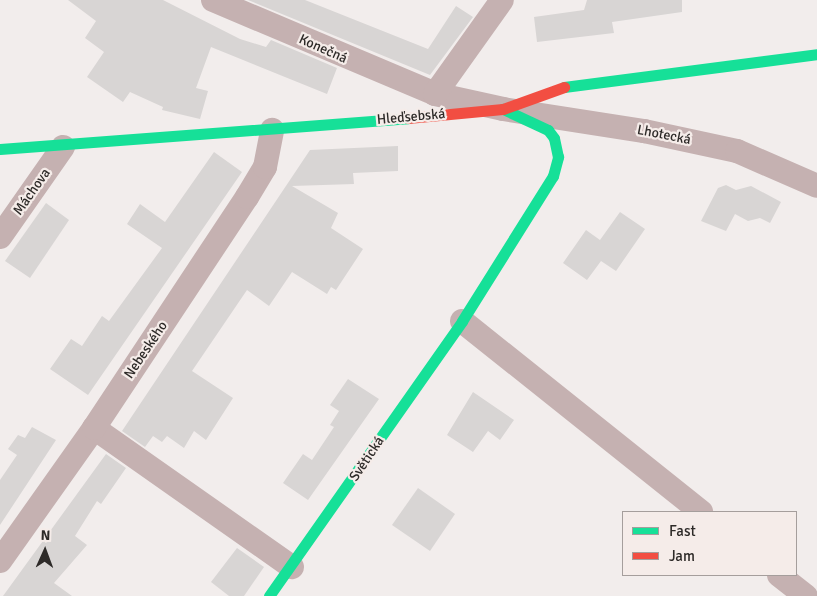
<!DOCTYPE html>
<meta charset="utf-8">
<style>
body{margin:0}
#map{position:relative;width:817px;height:596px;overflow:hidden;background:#f2edec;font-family:Signika,sans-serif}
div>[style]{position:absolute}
.building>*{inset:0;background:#d8d5d4}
.street>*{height:24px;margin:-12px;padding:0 12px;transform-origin:12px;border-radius:12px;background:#c5b1b1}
.fast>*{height:11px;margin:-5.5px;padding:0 5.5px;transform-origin:5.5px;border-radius:5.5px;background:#16e098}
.jam>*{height:11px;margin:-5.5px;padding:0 5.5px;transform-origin:5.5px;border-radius:5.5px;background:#f24e42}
span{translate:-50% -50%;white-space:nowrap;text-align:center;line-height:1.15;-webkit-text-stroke:4.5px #f5ece9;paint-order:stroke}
.street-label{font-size:14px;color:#2d2a28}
.legend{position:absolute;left:622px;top:511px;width:175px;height:65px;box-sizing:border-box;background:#f5ece9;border:1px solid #a59e9c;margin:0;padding:6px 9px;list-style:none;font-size:15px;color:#2d2a28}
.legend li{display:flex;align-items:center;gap:10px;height:25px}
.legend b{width:25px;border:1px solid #a59e9c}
.north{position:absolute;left:20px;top:526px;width:50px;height:50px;-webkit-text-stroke:4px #f5ece9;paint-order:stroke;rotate:2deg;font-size:14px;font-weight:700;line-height:20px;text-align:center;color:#2d2a28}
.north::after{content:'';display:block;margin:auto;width:18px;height:22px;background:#2d2a28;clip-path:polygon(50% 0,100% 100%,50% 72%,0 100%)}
</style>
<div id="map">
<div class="building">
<i style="clip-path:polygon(68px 0,163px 0,240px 39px,266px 47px,271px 40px,337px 68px,327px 94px,211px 47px,196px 88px,208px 91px,200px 119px,162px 110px,163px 107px,130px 92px,123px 102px,87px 77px,104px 52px,85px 38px,96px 21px)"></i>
<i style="clip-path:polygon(248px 0,305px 0,428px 49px,456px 6px,473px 17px,430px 75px)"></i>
<i style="clip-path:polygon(587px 0,682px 0,682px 12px,612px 22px,614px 33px,537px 42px,534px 17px,584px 10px)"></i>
<i style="clip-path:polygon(398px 146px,398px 171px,353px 173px,354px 184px,292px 186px,338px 213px,331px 228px,363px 249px,336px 290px,331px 287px,327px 294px,292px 272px,269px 306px,247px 290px,192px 371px,233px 398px,206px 440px,194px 431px,184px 448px,167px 436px,162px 442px,153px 436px,145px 447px,122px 431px,310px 150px)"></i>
<i style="clip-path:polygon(214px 152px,242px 172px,88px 395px,50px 369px,71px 339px,82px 346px,102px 316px,109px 321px,162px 248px,127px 224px,140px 204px,165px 222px)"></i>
<i style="clip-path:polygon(726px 185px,736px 190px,751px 186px,781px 202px,770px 223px,760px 218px,748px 221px,735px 214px,726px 231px,701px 221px,718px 188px)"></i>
<i style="clip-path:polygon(46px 203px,69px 220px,30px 278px,5px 261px)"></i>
<i style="clip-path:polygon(620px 212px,645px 229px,616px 271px,601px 261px,587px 280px,563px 263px,586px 230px,600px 240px)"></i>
<i style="clip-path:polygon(348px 379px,379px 399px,308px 500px,283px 483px,303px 454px,312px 460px,334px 427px,330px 425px,339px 411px,330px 405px)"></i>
<i style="clip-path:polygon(473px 392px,514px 420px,500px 440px,488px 431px,473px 452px,447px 435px)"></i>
<i style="clip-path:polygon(32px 427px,56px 440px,0 525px,0 480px,17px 455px,8px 449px,18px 435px,25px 438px)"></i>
<i style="clip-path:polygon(106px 454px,126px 468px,101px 504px,97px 501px,75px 536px,87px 545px,54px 583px,72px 596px,3px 596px)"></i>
<i style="clip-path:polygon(418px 488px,455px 514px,430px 551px,392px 525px)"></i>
<i style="clip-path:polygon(237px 548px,264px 567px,244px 596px,229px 596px,211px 582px)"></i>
</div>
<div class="street">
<i style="left:213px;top:0;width:241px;rotate:22.9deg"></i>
<i style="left:435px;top:94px;width:70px;rotate:12.4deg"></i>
<i style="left:503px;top:109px;width:143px;rotate:8.9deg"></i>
<i style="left:644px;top:131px;width:95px;rotate:12.1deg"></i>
<i style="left:737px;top:151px;width:87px;rotate:23.6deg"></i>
<i style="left:435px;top:94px;width:115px;rotate:-54.5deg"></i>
<i style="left:0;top:237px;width:110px;rotate:-55deg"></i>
<i style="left:462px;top:321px;width:306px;rotate:38.6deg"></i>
<i style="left:94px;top:428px;width:242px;rotate:35.1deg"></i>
<i style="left:0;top:561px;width:163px;rotate:-54.7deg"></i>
<i style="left:94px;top:428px;width:277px;rotate:-56.5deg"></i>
<i style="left:247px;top:197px;width:35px;rotate:-59deg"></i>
<i style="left:265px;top:167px;width:38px;rotate:-79deg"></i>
<i style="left:779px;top:575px;width:34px;rotate:38deg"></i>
</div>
<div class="fast">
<i style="left:564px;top:87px;width:255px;rotate:-7.4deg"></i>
<i style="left:0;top:149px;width:409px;rotate:-4.3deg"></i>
<i style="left:269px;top:596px;width:336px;rotate:-54.9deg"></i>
<i style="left:462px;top:321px;width:171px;rotate:-57.9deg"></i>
<i style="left:553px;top:176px;width:20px;rotate:-75deg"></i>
<i style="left:558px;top:157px;width:19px;rotate:-102deg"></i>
<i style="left:554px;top:138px;width:10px;rotate:-127deg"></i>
<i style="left:548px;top:130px;width:50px;rotate:-155deg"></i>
</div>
<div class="jam">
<i style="left:408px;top:118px;width:95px;rotate:-5.4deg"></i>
<i style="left:503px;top:109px;width:65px;rotate:-19.8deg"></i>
</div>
<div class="street-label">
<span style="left:323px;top:49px;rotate:24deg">Konečná</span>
<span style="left:411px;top:117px;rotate:-5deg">Hleďsebská</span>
<span style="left:664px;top:135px;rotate:11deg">Lhotecká</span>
<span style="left:32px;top:192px;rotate:-55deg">Máchova</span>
<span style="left:146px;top:350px;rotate:-56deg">Nebeského</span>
<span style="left:367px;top:459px;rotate:-56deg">Světická</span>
</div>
<ul class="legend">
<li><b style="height:6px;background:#16e098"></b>Fast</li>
<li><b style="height:6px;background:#f24e42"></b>Jam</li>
</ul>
<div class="north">N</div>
</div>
